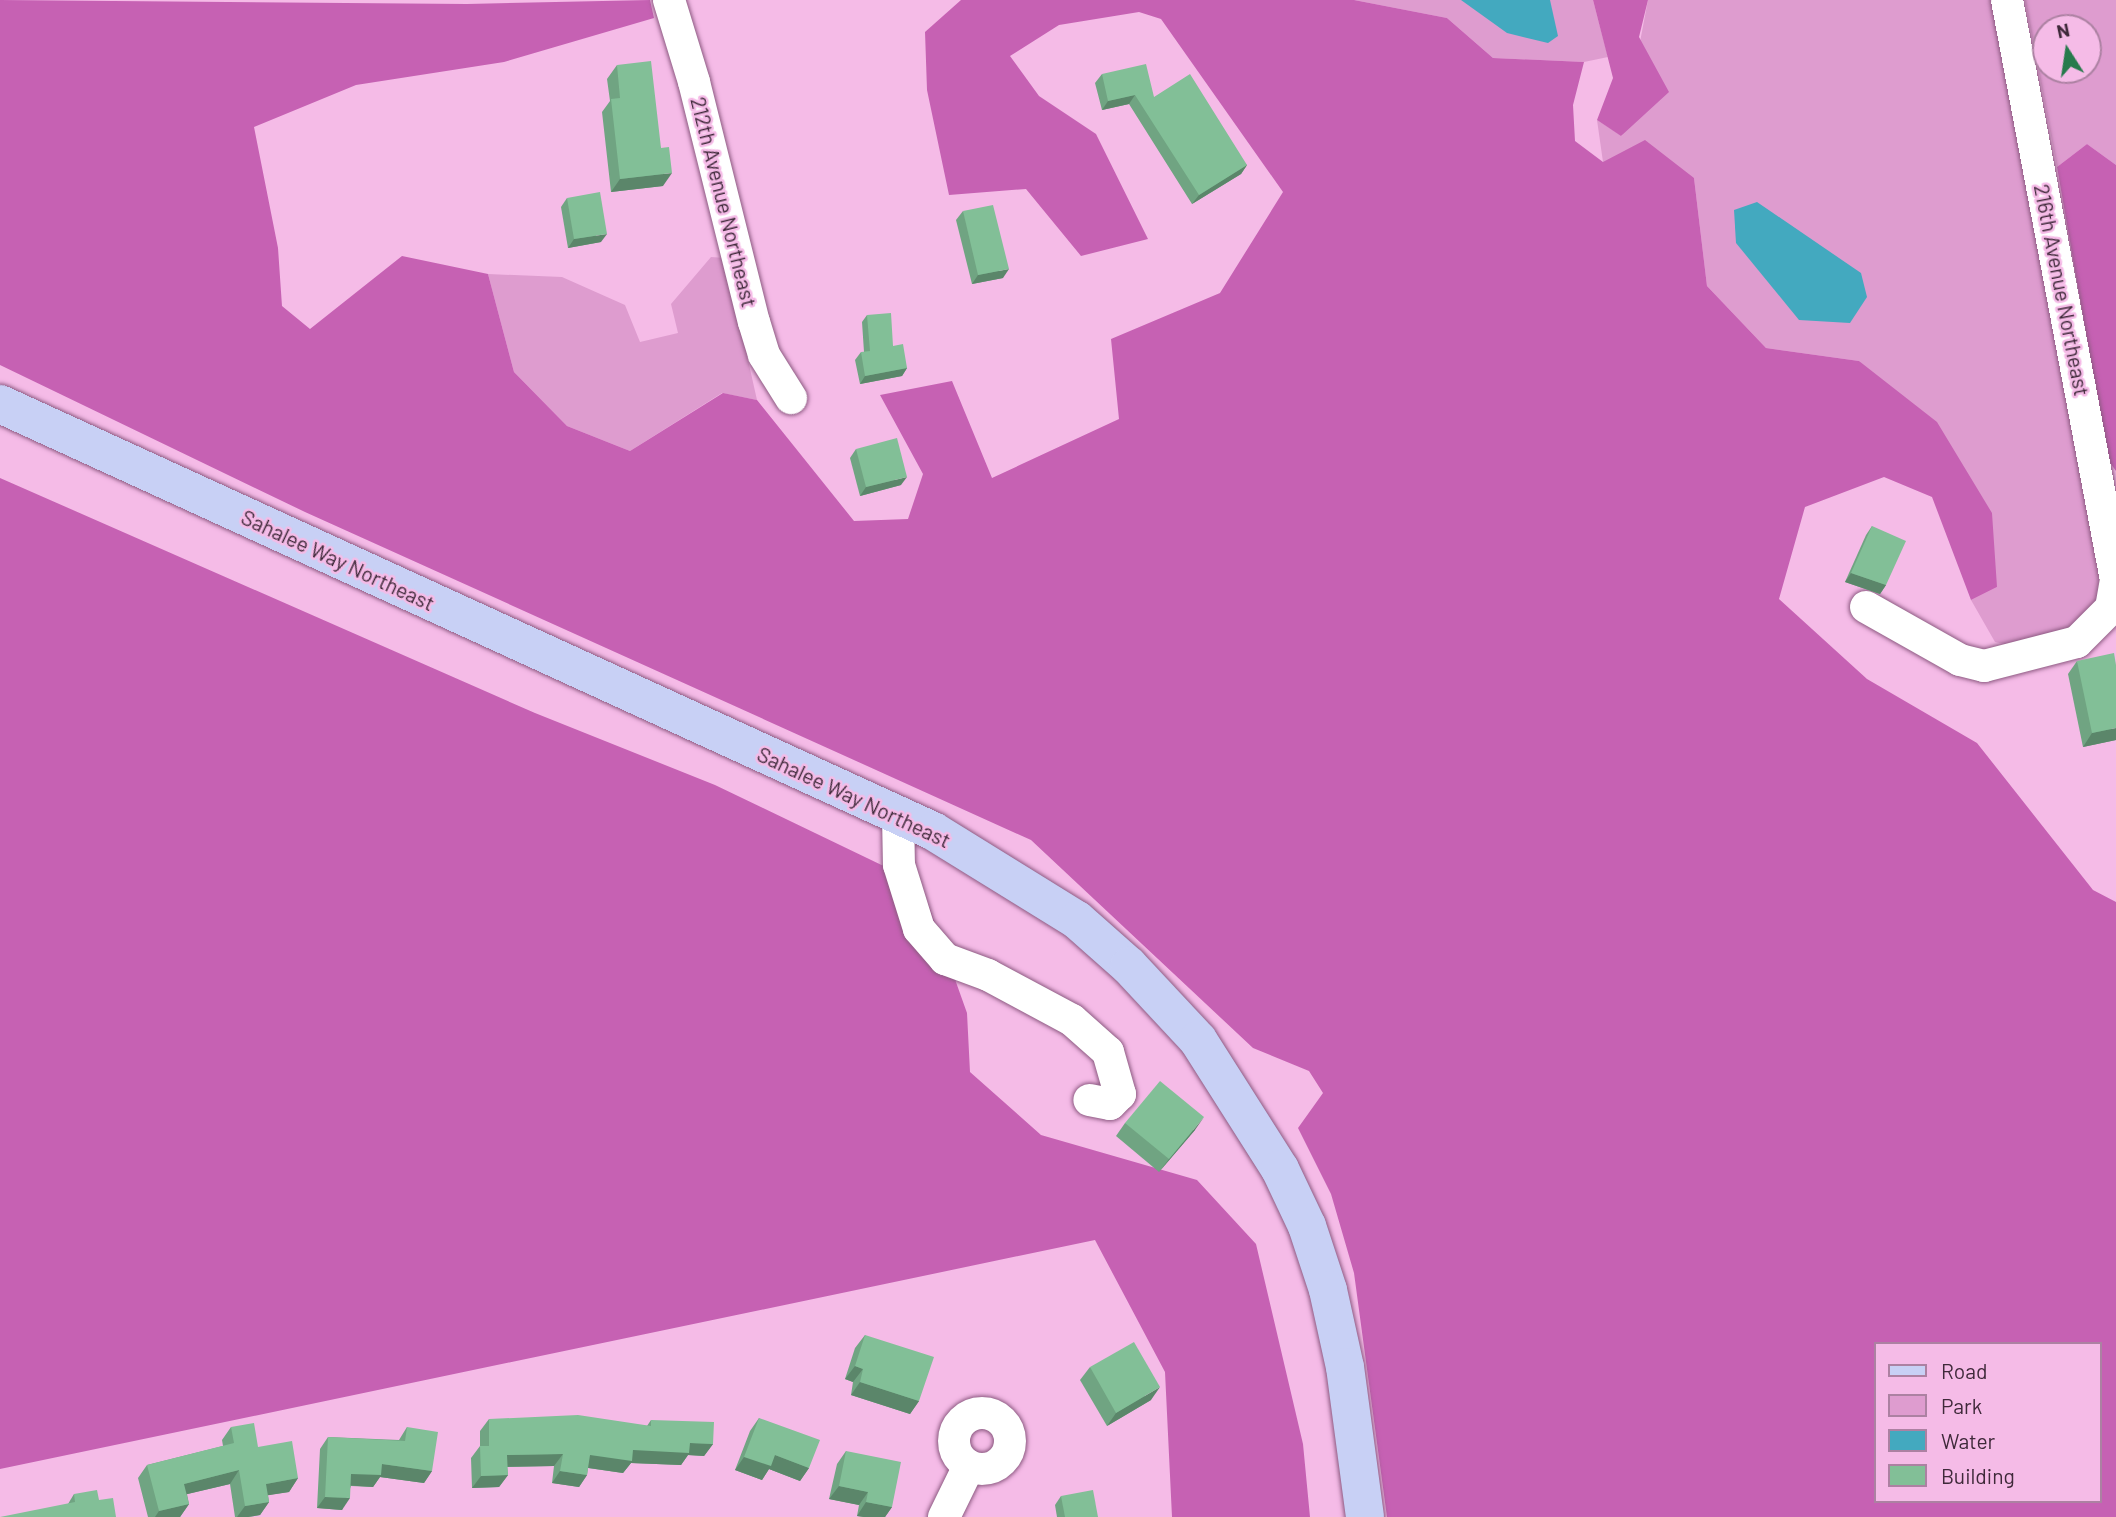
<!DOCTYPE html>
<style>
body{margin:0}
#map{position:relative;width:2116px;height:1517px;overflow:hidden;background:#f5bbe7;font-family:Barlow,sans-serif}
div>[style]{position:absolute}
.green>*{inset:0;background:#de9ccf}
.forest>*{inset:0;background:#c661b3}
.water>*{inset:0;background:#43a9bf}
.roads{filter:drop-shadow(0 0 2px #8d5a82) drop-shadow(0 0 2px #8d5a82)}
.minor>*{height:32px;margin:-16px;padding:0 16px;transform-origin:16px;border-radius:16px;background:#fff}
.minor>.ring{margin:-16px;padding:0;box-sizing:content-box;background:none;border:32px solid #fff;border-radius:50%}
.major>*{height:38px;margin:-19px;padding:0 19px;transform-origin:19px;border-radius:19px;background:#c8d0f5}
.wall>*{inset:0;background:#70a482}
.shaded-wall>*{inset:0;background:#5b866a}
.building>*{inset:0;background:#82bf97}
span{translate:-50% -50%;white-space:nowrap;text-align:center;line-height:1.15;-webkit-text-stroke:5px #f5bbe7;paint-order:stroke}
.street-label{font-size:21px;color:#3f293a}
.legend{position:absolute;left:1874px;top:1342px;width:228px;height:161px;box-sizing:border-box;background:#f5bbe7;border:2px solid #ac81a2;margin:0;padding:9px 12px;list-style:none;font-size:21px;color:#3f293a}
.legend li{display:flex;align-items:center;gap:14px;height:35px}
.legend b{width:35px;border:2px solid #ac81a2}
.north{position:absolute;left:2032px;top:14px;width:70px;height:70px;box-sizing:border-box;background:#f5bbe7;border:2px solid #ac81a2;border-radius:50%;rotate:348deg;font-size:19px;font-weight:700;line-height:28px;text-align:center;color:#3f293a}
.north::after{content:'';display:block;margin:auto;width:24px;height:32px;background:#277a4c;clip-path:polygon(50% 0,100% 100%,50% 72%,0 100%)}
</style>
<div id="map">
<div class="green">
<i style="clip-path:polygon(1354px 0,1593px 0,1608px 57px,1584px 62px,1493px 58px,1447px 18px)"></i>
<i style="clip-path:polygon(1648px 0,1997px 0,2100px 565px,2097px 603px,2076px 628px,2019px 647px,1995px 642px,1971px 600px,1997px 587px,1859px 361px,1766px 348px,1707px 286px,1694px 178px,1603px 162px,1597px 120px,1622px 136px)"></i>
<i style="clip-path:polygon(evenodd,2025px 0,2116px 0,2116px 165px,2087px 144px,2057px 167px,2025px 0,2046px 28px,2088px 28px,2088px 70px,2046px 70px,2046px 28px)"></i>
<i style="clip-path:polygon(711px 257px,725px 258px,757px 400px,722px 393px,630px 451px,567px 426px,514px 372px,488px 274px,562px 277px,625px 305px,640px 342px,678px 333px,671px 304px)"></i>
</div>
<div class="forest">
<i style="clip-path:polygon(evenodd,0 0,467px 4px,650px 0,654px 18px,504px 62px,356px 85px,254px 127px,278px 248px,282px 306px,310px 329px,402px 256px,488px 274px,514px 372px,567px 426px,630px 451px,723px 393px,757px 400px,854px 521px,908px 519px,923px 474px,880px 395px,952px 381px,992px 478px,1119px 419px,1111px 339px,1220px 293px,1283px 192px,1161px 19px,1139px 12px,1059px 25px,1010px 56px,1039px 96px,1096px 134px,1148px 239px,1081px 256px,1026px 189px,949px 195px,927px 90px,925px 32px,961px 0,1354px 0,1447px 18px,1493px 58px,1584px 62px,1573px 105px,1575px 141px,1603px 162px,1645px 140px,1694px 178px,1707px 286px,1766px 348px,1859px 361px,1937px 422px,1992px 513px,1997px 587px,1971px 600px,1932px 497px,1884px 477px,1805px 507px,1779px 599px,1867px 679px,1977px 743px,2093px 890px,2116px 902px,2116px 1517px,1387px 1517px,1354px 1273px,1331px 1194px,1298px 1128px,1323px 1093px,1309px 1071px,1253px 1048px,1031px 840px,305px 512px,0 365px,0 0,1876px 1344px,2100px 1344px,2100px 1501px,1876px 1501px,1876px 1344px)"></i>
<i style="clip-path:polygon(1593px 0,1648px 0,1639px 37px,1669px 92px,1621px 136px,1597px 120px,1613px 78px)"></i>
<i style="clip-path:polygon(2087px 144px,2116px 165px,2116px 471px,2108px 460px,2057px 167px)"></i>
<i style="clip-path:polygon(0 478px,535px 713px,715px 785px,921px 884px,967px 1013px,970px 1072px,1041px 1135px,1197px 1180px,1256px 1244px,1303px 1444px,1310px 1517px,1172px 1517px,1165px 1372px,1095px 1240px,0 1469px)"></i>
</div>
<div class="water">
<i style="clip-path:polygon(1461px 0,1550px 0,1558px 36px,1548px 43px,1507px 33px)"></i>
<i style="clip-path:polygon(1757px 202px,1861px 273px,1867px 297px,1850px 323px,1799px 320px,1736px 243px,1734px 210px)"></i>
</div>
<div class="roads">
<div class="minor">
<i style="left:669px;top:0;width:86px;rotate:73deg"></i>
<i style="left:694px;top:82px;width:247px;rotate:76deg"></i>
<i style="left:754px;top:322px;width:34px;rotate:73deg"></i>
<i style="left:764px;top:355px;width:51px;rotate:57.9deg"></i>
<i style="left:2007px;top:0;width:590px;rotate:79.36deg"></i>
<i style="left:1866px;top:607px;width:108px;rotate:29.4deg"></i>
<i style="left:1960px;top:660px;width:25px;rotate:14deg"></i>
<i style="left:1984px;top:666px;width:96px;rotate:-14.5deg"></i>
<i style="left:2077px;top:642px;width:48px;rotate:-45deg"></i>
<i style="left:2111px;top:608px;width:28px;rotate:-80deg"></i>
<i style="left:898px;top:815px;width:50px;rotate:88.9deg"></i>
<i style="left:899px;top:865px;width:67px;rotate:72.6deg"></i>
<i style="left:919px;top:929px;width:40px;rotate:49deg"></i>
<i style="left:945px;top:959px;width:46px;rotate:20.4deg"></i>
<i style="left:988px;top:975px;width:95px;rotate:28.2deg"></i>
<i style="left:1072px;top:1020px;width:48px;rotate:41.6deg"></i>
<i style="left:1108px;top:1052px;width:44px;rotate:74.1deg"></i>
<i style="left:1120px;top:1094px;width:14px;rotate:135deg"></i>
<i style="left:1110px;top:1104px;width:21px;rotate:-169deg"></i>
<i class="ring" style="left:954px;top:1413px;width:24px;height:24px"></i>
<i style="left:944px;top:1517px;width:57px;rotate:-63.9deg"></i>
</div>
<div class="major">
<i style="left:0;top:404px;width:1026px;rotate:24.59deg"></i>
<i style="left:933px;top:831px;width:169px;rotate:31.7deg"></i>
<i style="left:1077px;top:920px;width:69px;rotate:41.5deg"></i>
<i style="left:1129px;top:966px;width:101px;rotate:47deg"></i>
<i style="left:1198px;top:1040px;width:153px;rotate:57.6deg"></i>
<i style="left:1280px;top:1169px;width:63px;rotate:64.7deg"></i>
<i style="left:1307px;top:1226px;width:67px;rotate:71.8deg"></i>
<i style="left:1328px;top:1290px;width:79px;rotate:77.6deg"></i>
<i style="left:1345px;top:1367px;width:151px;rotate:82.4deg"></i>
</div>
</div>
<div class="wall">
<i style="clip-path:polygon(617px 65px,661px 148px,663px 186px,611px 192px,602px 112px,610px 101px,607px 79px)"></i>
<i style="clip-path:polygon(1102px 74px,1154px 97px,1247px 165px,1241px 174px,1192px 204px,1129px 104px,1102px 110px,1095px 83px)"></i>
<i style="clip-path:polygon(567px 198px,601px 242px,568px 248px,561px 207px)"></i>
<i style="clip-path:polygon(963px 211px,1003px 278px,972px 284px,956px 220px)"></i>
<i style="clip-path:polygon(867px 315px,893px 346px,907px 368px,902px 376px,860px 384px,855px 360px,861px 352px,864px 352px,862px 322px)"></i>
<i style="clip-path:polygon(856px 449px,901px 485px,860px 496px,850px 458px)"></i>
<i style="clip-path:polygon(1872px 526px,1886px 585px,1880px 594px,1845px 582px,1866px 535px)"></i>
<i style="clip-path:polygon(2077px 661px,2116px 740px,2083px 747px,2068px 674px)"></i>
<i style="clip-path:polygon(1125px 1123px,1195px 1130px,1159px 1172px,1116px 1136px)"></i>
<i style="clip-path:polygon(865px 1335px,919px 1401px,910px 1414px,851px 1395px,853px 1382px,845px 1379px,855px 1348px)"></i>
<i style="clip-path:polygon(1090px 1367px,1151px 1400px,1107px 1426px,1080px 1380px)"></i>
<i style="clip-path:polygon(759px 1418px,809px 1468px,800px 1481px,769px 1469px,762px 1480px,735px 1470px,750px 1431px)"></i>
<i style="clip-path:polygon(489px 1419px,647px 1426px,651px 1420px,713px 1444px,704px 1456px,688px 1455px,681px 1465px,631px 1463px,623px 1473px,588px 1468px,587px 1475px,579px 1487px,552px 1483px,554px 1466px,507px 1467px,508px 1475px,499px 1487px,472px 1488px,471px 1458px,480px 1446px,480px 1431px)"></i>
<i style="clip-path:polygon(231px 1427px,298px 1478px,289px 1492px,268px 1495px,269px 1502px,260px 1515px,248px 1517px,235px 1517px,230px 1484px,187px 1494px,189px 1504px,180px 1517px,148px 1517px,138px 1478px,147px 1465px,223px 1446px,222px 1440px)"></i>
<i style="clip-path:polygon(407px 1427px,432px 1471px,424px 1483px,380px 1477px,373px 1487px,351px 1486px,342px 1510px,317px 1508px,320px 1449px,328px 1437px,399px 1440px)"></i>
<i style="clip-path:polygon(846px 1451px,892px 1507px,885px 1517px,864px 1517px,857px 1516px,859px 1505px,829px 1499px,837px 1464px)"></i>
<i style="clip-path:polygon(74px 1494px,99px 1500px,68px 1504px)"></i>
<i style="clip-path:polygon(1061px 1496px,1098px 1517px,1057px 1517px,1055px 1505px)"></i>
</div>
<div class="shaded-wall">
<i style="clip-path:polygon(1135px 95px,1129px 104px,1102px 110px,1108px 101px)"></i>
<i style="clip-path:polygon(1247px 165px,1241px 174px,1192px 204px,1199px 195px)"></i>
<i style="clip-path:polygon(672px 173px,663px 186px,611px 192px,620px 179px)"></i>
<i style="clip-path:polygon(607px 234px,601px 242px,568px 248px,574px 239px)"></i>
<i style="clip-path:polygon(1009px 269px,1003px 278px,972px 284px,978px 275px)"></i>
<i style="clip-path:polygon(907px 368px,902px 376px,860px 384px,865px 376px)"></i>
<i style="clip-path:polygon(907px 477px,901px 485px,860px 496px,866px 487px)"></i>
<i style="clip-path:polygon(1851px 573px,1886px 585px,1880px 594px,1845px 582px)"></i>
<i style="clip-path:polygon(2116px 728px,2116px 740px,2083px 747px,2092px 733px)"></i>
<i style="clip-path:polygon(1204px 1117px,1195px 1130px,1159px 1172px,1169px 1159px)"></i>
<i style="clip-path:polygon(855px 1366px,863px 1369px,853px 1382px,845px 1379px)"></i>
<i style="clip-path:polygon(860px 1382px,919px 1401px,910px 1414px,851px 1395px)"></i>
<i style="clip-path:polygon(1160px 1387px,1151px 1400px,1107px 1426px,1116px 1413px)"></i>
<i style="clip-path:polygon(690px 1443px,713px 1444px,704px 1456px,688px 1455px,681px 1465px,631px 1463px,623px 1473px,582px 1467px,590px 1455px,633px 1450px)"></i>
<i style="clip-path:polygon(563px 1454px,554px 1466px,499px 1467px,507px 1455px)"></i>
<i style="clip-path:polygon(775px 1455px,809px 1468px,800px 1481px,769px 1469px,762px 1480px,735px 1470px,744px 1457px)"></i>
<i style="clip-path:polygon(382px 1464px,432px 1471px,424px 1483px,380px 1477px,373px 1487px,343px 1485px,351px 1474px)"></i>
<i style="clip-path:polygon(239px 1470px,230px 1484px,175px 1497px,184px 1484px)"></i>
<i style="clip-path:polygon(560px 1471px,587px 1475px,579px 1487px,552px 1483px)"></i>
<i style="clip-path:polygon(508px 1475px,499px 1487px,472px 1488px,481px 1476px)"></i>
<i style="clip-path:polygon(298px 1478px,289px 1492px,257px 1497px,266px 1484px)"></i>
<i style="clip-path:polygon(839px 1486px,868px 1492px,859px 1505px,829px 1499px)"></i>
<i style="clip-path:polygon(325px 1497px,350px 1498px,342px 1510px,317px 1508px)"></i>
<i style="clip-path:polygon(269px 1502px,260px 1515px,248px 1517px,237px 1517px,245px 1506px)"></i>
<i style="clip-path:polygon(866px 1502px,892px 1507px,885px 1517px,864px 1517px,857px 1516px)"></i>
<i style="clip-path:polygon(189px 1504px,180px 1517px,155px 1517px,159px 1511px)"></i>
</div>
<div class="building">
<i style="clip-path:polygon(651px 61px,661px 148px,669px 147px,672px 173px,620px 179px,611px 99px,620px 98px,617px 65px)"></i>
<i style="clip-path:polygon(1146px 64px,1154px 97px,1190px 74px,1247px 165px,1199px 195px,1135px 95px,1108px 101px,1102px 74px)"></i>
<i style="clip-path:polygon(600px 192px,607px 234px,574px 239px,567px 198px)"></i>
<i style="clip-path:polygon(993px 205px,1009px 269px,978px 275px,963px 211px)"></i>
<i style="clip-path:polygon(891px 313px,893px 346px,903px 344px,907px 368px,865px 376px,861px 352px,870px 351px,867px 315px)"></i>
<i style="clip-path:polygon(897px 438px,907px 477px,866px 487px,856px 449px)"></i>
<i style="clip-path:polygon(1872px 526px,1906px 541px,1886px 585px,1851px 573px)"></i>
<i style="clip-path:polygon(2114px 653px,2116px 665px,2116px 728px,2092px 733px,2077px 661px)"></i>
<i style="clip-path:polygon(1160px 1081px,1204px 1117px,1169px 1159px,1125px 1123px)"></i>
<i style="clip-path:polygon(865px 1335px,934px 1357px,919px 1401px,860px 1382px,863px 1369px,855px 1366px)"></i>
<i style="clip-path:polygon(1134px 1342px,1160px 1387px,1116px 1413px,1090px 1367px)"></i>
<i style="clip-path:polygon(578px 1415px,651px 1426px,651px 1420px,714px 1422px,713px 1444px,690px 1443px,689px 1453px,633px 1450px,632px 1461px,590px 1455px,587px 1475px,560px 1471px,563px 1454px,507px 1455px,508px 1475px,481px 1476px,480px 1446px,489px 1446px,489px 1419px)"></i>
<i style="clip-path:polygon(759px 1418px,820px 1440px,809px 1468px,775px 1455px,771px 1466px,744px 1457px)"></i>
<i style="clip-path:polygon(254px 1423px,258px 1447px,292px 1441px,298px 1478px,266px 1484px,269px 1502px,245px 1506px,239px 1470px,184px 1484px,189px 1504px,159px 1511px,147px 1465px,234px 1443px,231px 1427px)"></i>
<i style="clip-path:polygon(407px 1427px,438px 1432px,432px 1471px,382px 1464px,381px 1475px,351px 1474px,350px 1498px,325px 1497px,328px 1437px,405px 1441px)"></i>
<i style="clip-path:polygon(846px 1451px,901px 1462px,892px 1507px,866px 1502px,868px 1492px,839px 1486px)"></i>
<i style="clip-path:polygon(97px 1490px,99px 1500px,113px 1498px,116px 1517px,0 1517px,75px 1502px,74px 1494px)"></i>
<i style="clip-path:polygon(1093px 1490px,1098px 1517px,1065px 1517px,1061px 1496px)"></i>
</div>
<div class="street-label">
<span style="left:724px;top:202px;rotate:76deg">212th Avenue Northeast</span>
<span style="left:2062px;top:290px;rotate:79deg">216th Avenue Northeast</span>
<span style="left:338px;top:560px;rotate:25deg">Sahalee Way Northeast</span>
<span style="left:854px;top:797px;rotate:25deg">Sahalee Way Northeast</span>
</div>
<ul class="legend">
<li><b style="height:9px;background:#c8d0f5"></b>Road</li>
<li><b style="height:19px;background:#de9ccf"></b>Park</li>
<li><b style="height:19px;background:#43a9bf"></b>Water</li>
<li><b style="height:19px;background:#82bf97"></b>Building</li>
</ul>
<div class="north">N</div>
</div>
